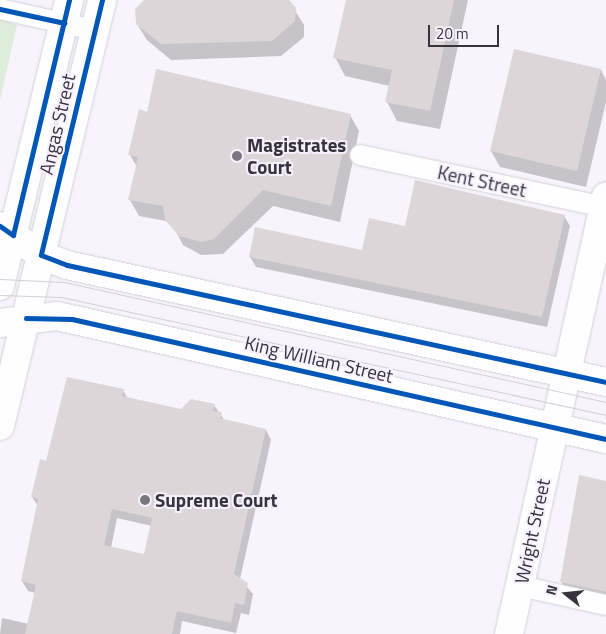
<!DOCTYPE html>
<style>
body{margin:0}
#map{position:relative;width:606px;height:634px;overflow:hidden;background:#f8f4fc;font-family:"Titillium Web",sans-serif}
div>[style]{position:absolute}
.green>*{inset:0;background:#deecdc}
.shadow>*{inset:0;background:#0003}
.building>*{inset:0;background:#dcd6d8}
.roads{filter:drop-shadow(0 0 1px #d2d0d6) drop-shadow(0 0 1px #d2d0d6)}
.street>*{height:20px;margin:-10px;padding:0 10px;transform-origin:10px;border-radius:10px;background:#fefdff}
.secondary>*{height:28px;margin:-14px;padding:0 14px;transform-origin:14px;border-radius:14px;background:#fefdff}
.tram>*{height:1px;margin:-0.5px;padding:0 0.5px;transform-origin:0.5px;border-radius:0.5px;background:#d2d0d3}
.cycleway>*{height:5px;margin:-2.5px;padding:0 2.5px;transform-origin:2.5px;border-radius:2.5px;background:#0057b8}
.dots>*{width:14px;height:14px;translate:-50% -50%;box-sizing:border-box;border:2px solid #f7f1ff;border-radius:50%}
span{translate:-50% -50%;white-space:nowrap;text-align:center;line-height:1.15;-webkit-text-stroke:4px #f7f1ff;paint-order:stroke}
.street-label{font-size:19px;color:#36343a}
.poi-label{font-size:19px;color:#36343a;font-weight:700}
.left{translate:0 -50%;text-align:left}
.north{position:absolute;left:541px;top:569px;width:50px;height:50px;-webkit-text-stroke:4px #f7f1ff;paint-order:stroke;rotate:286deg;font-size:14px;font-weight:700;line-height:20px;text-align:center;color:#36343a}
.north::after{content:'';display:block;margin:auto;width:18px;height:22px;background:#36343a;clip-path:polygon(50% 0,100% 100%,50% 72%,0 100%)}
.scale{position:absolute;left:428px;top:25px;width:71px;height:22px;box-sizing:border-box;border:2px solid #36343a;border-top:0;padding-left:6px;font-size:15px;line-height:18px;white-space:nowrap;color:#36343a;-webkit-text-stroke:4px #f7f1ff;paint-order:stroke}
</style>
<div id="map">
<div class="green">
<i style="clip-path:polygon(0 18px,17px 25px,0 100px)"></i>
</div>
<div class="shadow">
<i style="clip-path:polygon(146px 0,288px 0,304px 25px,304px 37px,281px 56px,171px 60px,147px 40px,137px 24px,139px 5px)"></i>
<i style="clip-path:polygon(347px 0,468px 0,440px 129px,397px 121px,387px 102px,390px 86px,345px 76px,335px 57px)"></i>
<i style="clip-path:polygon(601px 70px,606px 80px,606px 102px,586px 187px,500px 167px,491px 151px)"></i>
<i style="clip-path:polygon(148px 113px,350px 115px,359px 131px,340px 222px,273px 206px,223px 254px,201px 255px,183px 245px,171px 222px,139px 216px,130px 200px,137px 167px,130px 155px)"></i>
<i style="clip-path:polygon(564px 216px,570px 226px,547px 327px,256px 267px,250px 257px,256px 229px,363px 252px,405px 228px)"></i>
<i style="clip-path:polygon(evenodd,123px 390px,128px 399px,182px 410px,214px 405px,225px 421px,266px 430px,271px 440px,240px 579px,253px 594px,249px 615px,241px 613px,236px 633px,182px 621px,180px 634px,0 634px,2px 618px,29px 624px,36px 593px,28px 591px,22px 581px,38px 506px,32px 497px,47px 462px,123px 390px,117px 518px,152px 526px,145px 556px,111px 548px,117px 518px)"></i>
<i style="clip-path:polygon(606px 481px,606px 601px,567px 592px,561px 581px)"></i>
</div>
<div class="building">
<i style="clip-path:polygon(144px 0,289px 0,296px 8px,295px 21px,272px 41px,161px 44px,136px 24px,135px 9px)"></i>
<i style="clip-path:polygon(346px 0,454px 0,430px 111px,385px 102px,392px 70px,333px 58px)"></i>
<i style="clip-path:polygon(514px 49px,601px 69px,577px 171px,490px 151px)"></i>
<i style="clip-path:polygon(156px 69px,351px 114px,331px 206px,263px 190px,214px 239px,202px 242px,179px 236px,165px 220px,163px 206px,128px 200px,138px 157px,128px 155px,139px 109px,147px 112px)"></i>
<i style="clip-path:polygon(415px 180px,565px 215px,542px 317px,249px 257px,255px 227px,362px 250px,369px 218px,405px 226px)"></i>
<i style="clip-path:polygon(evenodd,67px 377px,124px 389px,122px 396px,181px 409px,191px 399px,215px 404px,213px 411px,222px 412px,220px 418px,266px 429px,234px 574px,248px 583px,244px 605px,235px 603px,231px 623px,177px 611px,172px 634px,25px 634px,36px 585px,21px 581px,38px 499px,31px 497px,40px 459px,46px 461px,67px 377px,112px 509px,152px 518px,144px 554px,104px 545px,112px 509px)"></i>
<i style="clip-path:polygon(579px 475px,606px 481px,606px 592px,560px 582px)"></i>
</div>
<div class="roads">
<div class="street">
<i style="left:0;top:9px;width:97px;rotate:12.5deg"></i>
<i style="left:360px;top:155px;width:249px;rotate:12deg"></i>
<i style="left:520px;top:586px;width:88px;rotate:12.5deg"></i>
</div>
<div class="secondary">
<i style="left:0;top:226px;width:50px;rotate:35.3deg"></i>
<i style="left:41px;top:255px;width:28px;rotate:21deg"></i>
<i style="left:67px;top:265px;width:552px;rotate:12.25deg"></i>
<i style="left:0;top:286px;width:294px;rotate:-76.4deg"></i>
<i style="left:0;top:323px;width:57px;rotate:-7deg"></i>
<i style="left:57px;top:316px;width:563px;rotate:12.63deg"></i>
<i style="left:0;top:426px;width:438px;rotate:-76.5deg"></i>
<i style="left:509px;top:634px;width:448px;rotate:-77.5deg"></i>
</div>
</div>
<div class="tram">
<i style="left:0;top:279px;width:64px;rotate:2.7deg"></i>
<i style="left:64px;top:282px;width:555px;rotate:12.48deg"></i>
<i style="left:0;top:295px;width:61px;rotate:1.9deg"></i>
<i style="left:61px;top:297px;width:558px;rotate:12.22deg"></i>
</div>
<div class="cycleway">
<i style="left:102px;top:0;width:262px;rotate:103.5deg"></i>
<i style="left:41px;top:255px;width:28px;rotate:21deg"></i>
<i style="left:67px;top:265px;width:552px;rotate:12.25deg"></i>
<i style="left:0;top:9px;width:66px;rotate:12.3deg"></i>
<i style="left:0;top:226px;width:16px;rotate:35deg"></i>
<i style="left:13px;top:235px;width:242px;rotate:-76.6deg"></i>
<i style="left:26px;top:318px;width:46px;rotate:1.2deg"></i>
<i style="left:72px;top:319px;width:547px;rotate:12.67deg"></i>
</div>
<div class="dots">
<i style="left:237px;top:156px;background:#7a777e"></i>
<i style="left:145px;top:500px;background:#7a777e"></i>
</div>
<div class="street-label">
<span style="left:57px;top:124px;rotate:-77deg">Angas Street</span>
<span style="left:482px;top:181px;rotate:12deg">Kent Street</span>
<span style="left:319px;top:359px;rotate:13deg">King William Street</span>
<span style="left:532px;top:531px;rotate:-78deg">Wright Street</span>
</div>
<div class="poi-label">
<span class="left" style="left:247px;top:156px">Magistrates<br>Court</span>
<span class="left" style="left:155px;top:500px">Supreme Court</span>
</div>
<div class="north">N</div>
<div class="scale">20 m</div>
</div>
